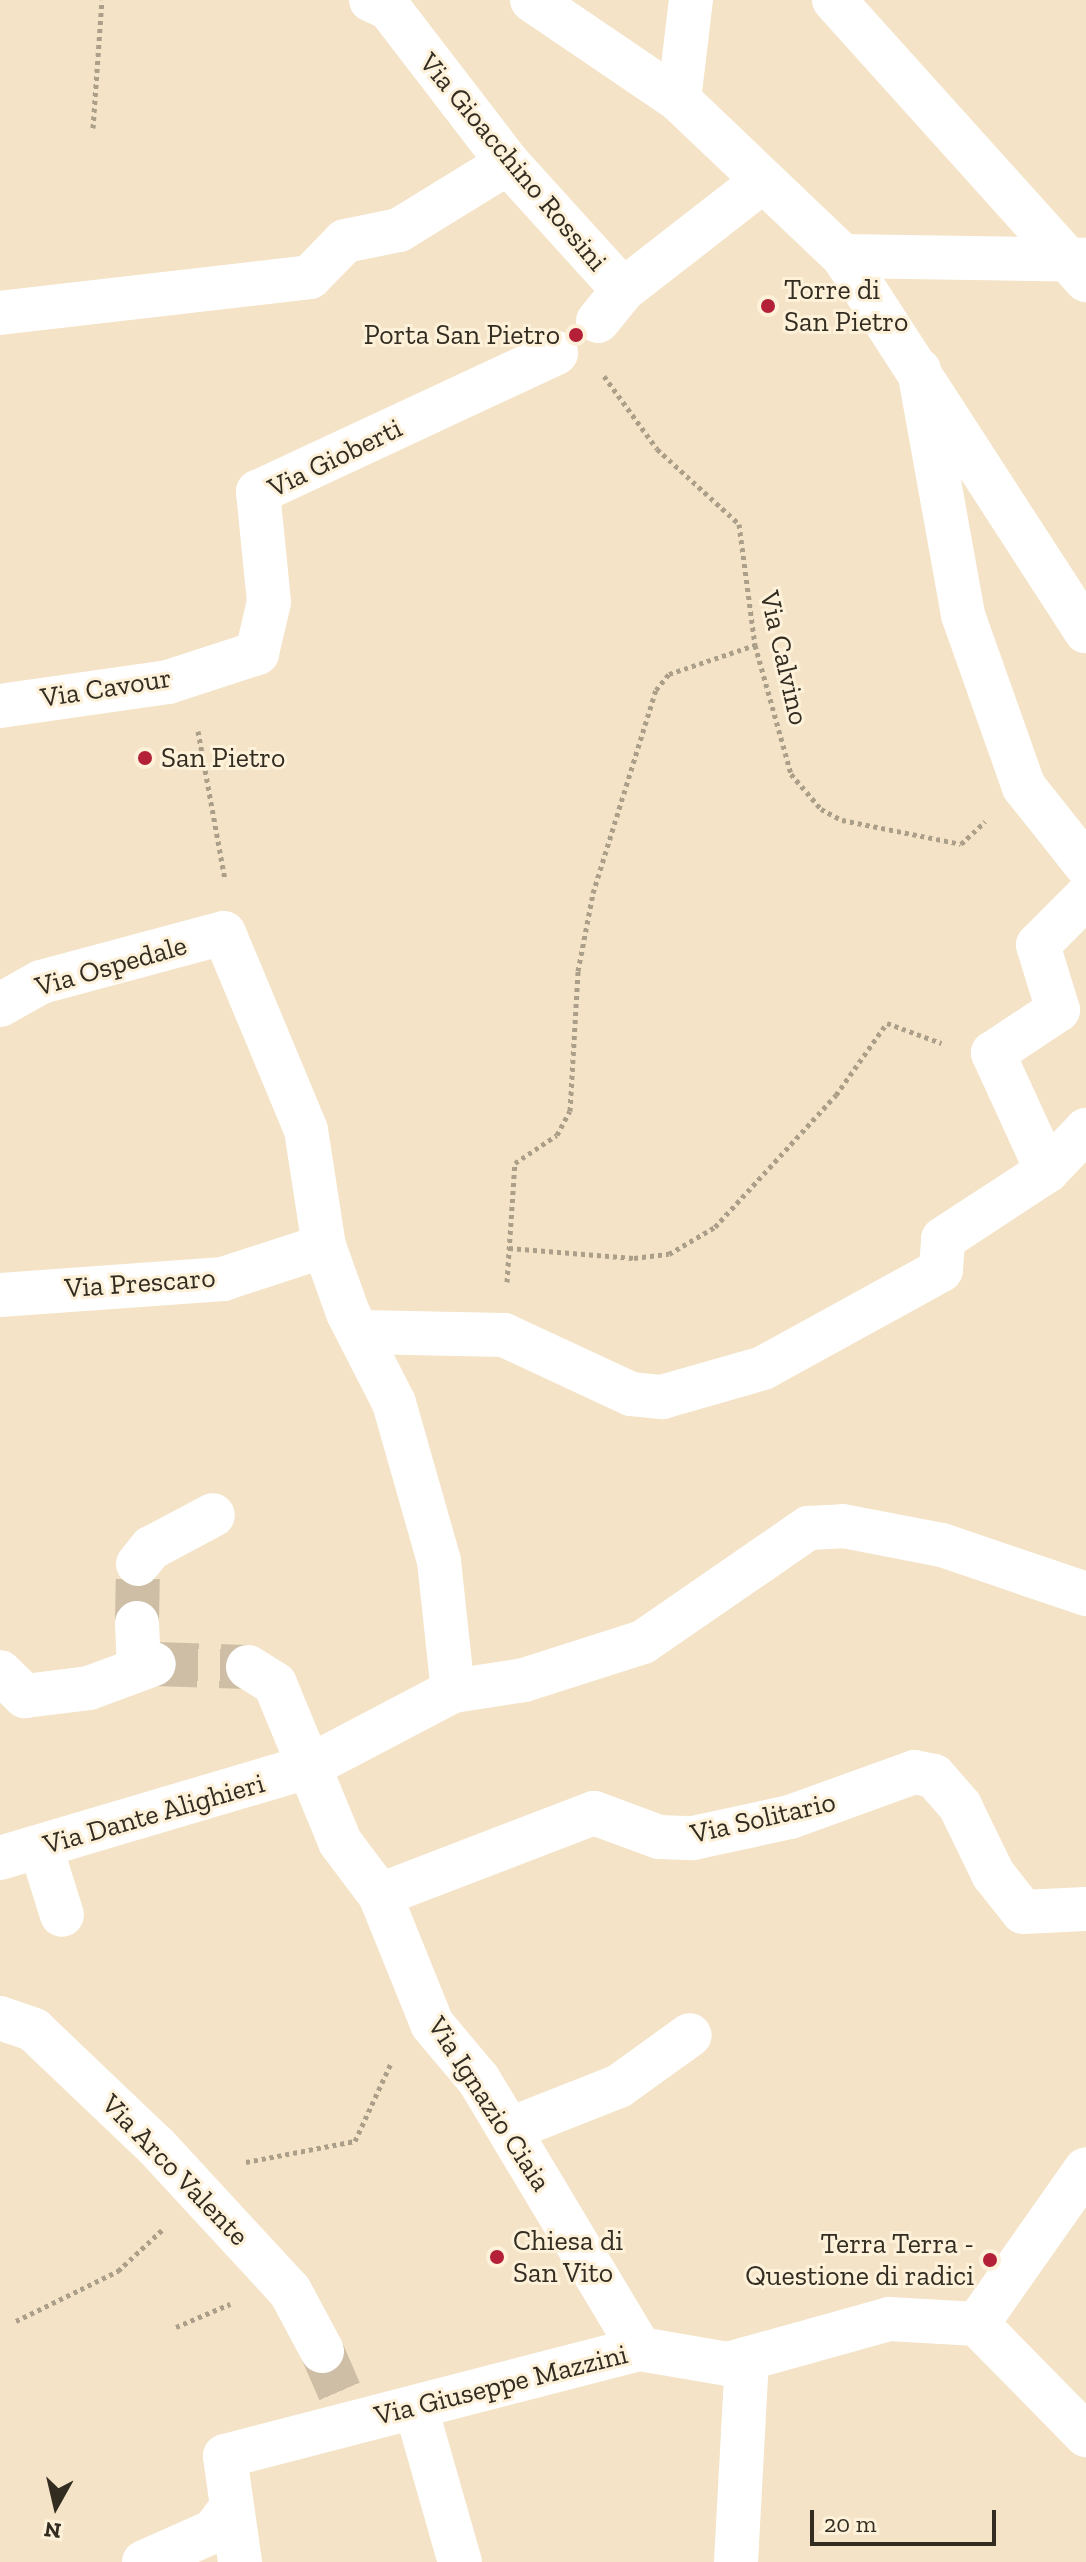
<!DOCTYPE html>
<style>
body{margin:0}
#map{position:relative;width:1086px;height:2562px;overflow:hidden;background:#f4e3c6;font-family:"Zilla Slab",serif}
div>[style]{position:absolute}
.street-tunnel>*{height:44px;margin-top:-22px;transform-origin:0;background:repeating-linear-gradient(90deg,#cdbea5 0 44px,transparent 0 66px)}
.path>*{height:5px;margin-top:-2.5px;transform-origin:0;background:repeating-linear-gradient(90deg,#ac9f89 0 4px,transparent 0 8px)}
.street>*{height:44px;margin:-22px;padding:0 22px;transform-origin:22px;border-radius:22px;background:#fff}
.secondary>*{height:44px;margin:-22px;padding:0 22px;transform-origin:22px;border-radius:22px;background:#fff}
.dots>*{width:22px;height:22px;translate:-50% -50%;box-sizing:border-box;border:4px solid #fef1da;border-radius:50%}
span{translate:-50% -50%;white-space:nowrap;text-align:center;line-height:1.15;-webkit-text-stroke:6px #fef1da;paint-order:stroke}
.street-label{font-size:28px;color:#322c21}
.poi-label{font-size:28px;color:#322c21}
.left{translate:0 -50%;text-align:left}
.right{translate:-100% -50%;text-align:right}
.north{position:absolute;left:16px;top:2466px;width:80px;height:80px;-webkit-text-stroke:6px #fef1da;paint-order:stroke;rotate:188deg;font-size:22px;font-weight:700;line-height:32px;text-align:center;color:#322c21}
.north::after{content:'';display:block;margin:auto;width:28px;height:36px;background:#322c21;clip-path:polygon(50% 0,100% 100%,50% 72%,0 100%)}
.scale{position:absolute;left:810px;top:2510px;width:186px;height:36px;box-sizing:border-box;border:4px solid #322c21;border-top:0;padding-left:10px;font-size:24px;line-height:28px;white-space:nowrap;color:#322c21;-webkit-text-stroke:6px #fef1da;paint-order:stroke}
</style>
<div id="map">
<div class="street-tunnel">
<i style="left:137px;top:1623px;width:59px;rotate:-89deg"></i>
<i style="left:154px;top:1664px;width:94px;rotate:1.8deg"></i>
<i style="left:322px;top:2351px;width:58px;rotate:66.5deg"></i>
</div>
<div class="path">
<i style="left:93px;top:128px;width:128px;rotate:-86deg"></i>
<i style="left:604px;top:376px;width:90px;rotate:54deg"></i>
<i style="left:657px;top:449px;width:111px;rotate:42.4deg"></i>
<i style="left:739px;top:524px;width:122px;rotate:82.5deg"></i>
<i style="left:755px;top:645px;width:134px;rotate:74.4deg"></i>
<i style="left:791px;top:774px;width:46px;rotate:49.4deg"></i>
<i style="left:821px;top:809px;width:24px;rotate:28deg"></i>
<i style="left:842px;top:820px;width:121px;rotate:11.4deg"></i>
<i style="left:961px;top:844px;width:33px;rotate:-43deg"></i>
<i style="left:198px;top:731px;width:150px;rotate:79.7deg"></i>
<i style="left:509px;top:1248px;width:125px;rotate:4.6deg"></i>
<i style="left:634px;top:1258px;width:35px;rotate:-7deg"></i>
<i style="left:669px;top:1254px;width:53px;rotate:-30.4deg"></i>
<i style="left:715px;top:1227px;width:179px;rotate:-47.5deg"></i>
<i style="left:836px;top:1095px;width:88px;rotate:-54.7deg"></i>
<i style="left:887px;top:1023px;width:58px;rotate:20.3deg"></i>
<i style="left:507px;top:1282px;width:119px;rotate:-86.2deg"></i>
<i style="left:515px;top:1163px;width:50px;rotate:-33.7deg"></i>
<i style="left:557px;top:1135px;width:27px;rotate:-62deg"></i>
<i style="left:570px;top:1111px;width:140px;rotate:-86.7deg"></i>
<i style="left:578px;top:971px;width:79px;rotate:-79.1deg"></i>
<i style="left:593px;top:893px;width:213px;rotate:-72.8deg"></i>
<i style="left:656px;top:690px;width:21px;rotate:-51deg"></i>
<i style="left:669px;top:674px;width:91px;rotate:-18.6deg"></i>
<i style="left:246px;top:2162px;width:111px;rotate:-10.9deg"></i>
<i style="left:355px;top:2141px;width:86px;rotate:-65.2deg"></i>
<i style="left:16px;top:2321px;width:114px;rotate:-26.1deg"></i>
<i style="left:118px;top:2271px;width:60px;rotate:-43deg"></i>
<i style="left:176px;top:2327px;width:59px;rotate:-23.1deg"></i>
</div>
<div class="street">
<i style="left:371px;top:0;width:20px;rotate:24deg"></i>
<i style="left:389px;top:8px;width:195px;rotate:52.5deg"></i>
<i style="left:508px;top:163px;width:171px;rotate:47.8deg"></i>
<i style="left:834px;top:0;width:377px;rotate:48deg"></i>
<i style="left:679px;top:100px;width:101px;rotate:-83.2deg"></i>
<i style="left:843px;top:256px;width:243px;rotate:0.9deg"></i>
<i style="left:0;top:313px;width:312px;rotate:-6.6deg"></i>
<i style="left:310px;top:277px;width:50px;rotate:-45.8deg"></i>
<i style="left:345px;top:241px;width:55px;rotate:-11.5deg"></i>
<i style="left:399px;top:230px;width:128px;rotate:-31.6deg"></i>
<i style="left:598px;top:321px;width:40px;rotate:-51deg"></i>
<i style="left:623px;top:290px;width:172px;rotate:-37.9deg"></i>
<i style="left:919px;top:370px;width:249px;rotate:79.8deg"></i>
<i style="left:963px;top:615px;width:182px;rotate:70.5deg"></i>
<i style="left:1024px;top:787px;width:100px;rotate:51.5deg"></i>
<i style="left:0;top:706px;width:170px;rotate:-8.1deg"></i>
<i style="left:168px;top:682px;width:94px;rotate:-18deg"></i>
<i style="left:257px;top:653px;width:52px;rotate:-76.8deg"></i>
<i style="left:269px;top:602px;width:111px;rotate:-95.7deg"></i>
<i style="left:258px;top:492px;width:329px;rotate:-25deg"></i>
<i style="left:0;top:1005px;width:47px;rotate:-29.3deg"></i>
<i style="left:41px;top:982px;width:189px;rotate:-15deg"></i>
<i style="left:224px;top:933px;width:213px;rotate:67.4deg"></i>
<i style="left:306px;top:1130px;width:117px;rotate:81.2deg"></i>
<i style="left:324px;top:1246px;width:71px;rotate:70.3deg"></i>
<i style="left:348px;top:1313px;width:101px;rotate:62.9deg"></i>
<i style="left:394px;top:1403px;width:164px;rotate:74.1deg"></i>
<i style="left:439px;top:1561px;width:131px;rotate:83.9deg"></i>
<i style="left:1047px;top:1171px;width:130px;rotate:-114.6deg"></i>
<i style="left:993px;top:1053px;width:78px;rotate:-33.5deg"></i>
<i style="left:1058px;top:1010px;width:68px;rotate:-107.1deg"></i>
<i style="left:1038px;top:945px;width:68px;rotate:-45deg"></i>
<i style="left:0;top:1295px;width:224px;rotate:-4.1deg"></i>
<i style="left:223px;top:1279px;width:106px;rotate:-18.1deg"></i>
<i style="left:362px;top:1332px;width:142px;rotate:1.2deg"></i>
<i style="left:504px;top:1335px;width:140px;rotate:24.9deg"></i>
<i style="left:631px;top:1394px;width:31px;rotate:6deg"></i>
<i style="left:662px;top:1397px;width:105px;rotate:-16deg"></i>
<i style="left:763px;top:1368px;width:203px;rotate:-28.8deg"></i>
<i style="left:941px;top:1270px;width:31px;rotate:-86deg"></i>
<i style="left:943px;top:1239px;width:124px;rotate:-33.2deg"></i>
<i style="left:1047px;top:1171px;width:57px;rotate:-46.4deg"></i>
<i style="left:138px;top:1564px;width:21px;rotate:-51deg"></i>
<i style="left:151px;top:1548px;width:70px;rotate:-28deg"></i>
<i style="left:137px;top:1623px;width:46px;rotate:87.5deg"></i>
<i style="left:248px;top:1667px;width:32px;rotate:32deg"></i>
<i style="left:275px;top:1684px;width:171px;rotate:67.6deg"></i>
<i style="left:340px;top:1842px;width:66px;rotate:53deg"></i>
<i style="left:380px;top:1895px;width:139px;rotate:68deg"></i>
<i style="left:432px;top:2024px;width:73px;rotate:50deg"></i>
<i style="left:479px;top:2080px;width:313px;rotate:59.1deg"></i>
<i style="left:0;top:1672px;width:35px;rotate:44deg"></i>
<i style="left:25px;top:1696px;width:64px;rotate:-7.1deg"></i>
<i style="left:89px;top:1688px;width:69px;rotate:-20.3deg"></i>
<i style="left:41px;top:1848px;width:70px;rotate:72.6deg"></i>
<i style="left:0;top:1858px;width:321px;rotate:-16.5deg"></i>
<i style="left:308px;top:1767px;width:164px;rotate:-27.7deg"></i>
<i style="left:453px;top:1691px;width:72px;rotate:-8.8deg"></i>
<i style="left:524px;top:1680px;width:125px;rotate:-17.7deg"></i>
<i style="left:643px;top:1642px;width:201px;rotate:-34.6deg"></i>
<i style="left:808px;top:1528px;width:35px;rotate:-3deg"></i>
<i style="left:843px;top:1526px;width:101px;rotate:10.9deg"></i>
<i style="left:942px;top:1545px;width:152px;rotate:18.8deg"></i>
<i style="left:380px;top:1895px;width:229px;rotate:-21deg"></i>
<i style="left:594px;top:1813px;width:69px;rotate:20.3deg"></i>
<i style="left:659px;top:1837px;width:34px;rotate:2deg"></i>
<i style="left:693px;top:1838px;width:99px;rotate:-12.2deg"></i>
<i style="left:790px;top:1817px;width:132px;rotate:-19.9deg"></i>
<i style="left:914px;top:1772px;width:20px;rotate:11deg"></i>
<i style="left:934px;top:1776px;width:40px;rotate:49deg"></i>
<i style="left:960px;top:1806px;width:76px;rotate:64.1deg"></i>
<i style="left:993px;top:1874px;width:48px;rotate:51.7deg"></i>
<i style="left:1023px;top:1912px;width:63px;rotate:-2.7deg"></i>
<i style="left:0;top:2018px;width:36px;rotate:19deg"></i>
<i style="left:34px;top:2030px;width:168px;rotate:43.6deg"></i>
<i style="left:156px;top:2146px;width:197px;rotate:47.3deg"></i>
<i style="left:290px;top:2291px;width:68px;rotate:61.9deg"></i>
<i style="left:510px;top:2129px;width:117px;rotate:-21.5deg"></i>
<i style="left:619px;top:2086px;width:87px;rotate:-35.7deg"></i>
<i style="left:977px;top:2324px;width:156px;rotate:45.5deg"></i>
<i style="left:416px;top:2408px;width:160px;rotate:74.1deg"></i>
<i style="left:144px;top:2562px;width:77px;rotate:-23.9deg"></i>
<i style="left:214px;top:2531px;width:24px;rotate:-54deg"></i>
<i style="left:240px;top:2562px;width:107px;rotate:-98.1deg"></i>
<i style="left:225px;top:2456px;width:429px;rotate:-14.5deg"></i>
<i style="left:640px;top:2349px;width:89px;rotate:9.7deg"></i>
<i style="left:728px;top:2364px;width:167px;rotate:-15.6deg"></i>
<i style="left:889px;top:2319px;width:88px;rotate:3.3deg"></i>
<i style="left:977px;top:2324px;width:189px;rotate:-54.9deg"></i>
<i style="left:736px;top:2562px;width:203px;rotate:-86.9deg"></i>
</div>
<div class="secondary">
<i style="left:532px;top:0;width:178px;rotate:34.2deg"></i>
<i style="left:679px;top:100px;width:226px;rotate:43.6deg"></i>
<i style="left:843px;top:256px;width:447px;rotate:57.1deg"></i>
</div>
<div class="dots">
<i style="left:768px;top:306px;background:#b32037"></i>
<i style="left:576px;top:335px;background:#b32037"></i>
<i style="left:145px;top:758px;background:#b32037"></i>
<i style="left:497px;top:2257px;background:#b32037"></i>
<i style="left:990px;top:2260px;background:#b32037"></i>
</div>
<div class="street-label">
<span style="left:513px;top:162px;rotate:50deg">Via Gioacchino Rossini</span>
<span style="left:335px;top:458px;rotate:-26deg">Via Gioberti</span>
<span style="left:784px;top:658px;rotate:77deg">Via Calvino</span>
<span style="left:106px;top:688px;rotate:-9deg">Via Cavour</span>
<span style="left:111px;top:966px;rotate:-16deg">Via Ospedale</span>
<span style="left:140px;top:1283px;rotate:-4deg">Via Prescaro</span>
<span style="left:154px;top:1814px;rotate:-16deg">Via Dante Alighieri</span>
<span style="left:763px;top:1818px;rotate:-13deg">Via Solitario</span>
<span style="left:489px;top:2104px;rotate:57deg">Via Ignazio Ciaia</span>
<span style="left:175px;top:2170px;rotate:46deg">Via Arco Valente</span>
<span style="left:501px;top:2385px;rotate:-14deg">Via Giuseppe Mazzini</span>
</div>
<div class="poi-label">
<span class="left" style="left:784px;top:306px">Torre di<br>San Pietro</span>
<span class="right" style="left:560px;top:335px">Porta San Pietro</span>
<span class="left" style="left:161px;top:758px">San Pietro</span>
<span class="left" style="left:513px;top:2257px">Chiesa di<br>San Vito</span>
<span class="right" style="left:974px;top:2260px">Terra Terra -<br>Questione di radici</span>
</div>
<div class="north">N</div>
<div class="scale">20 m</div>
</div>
